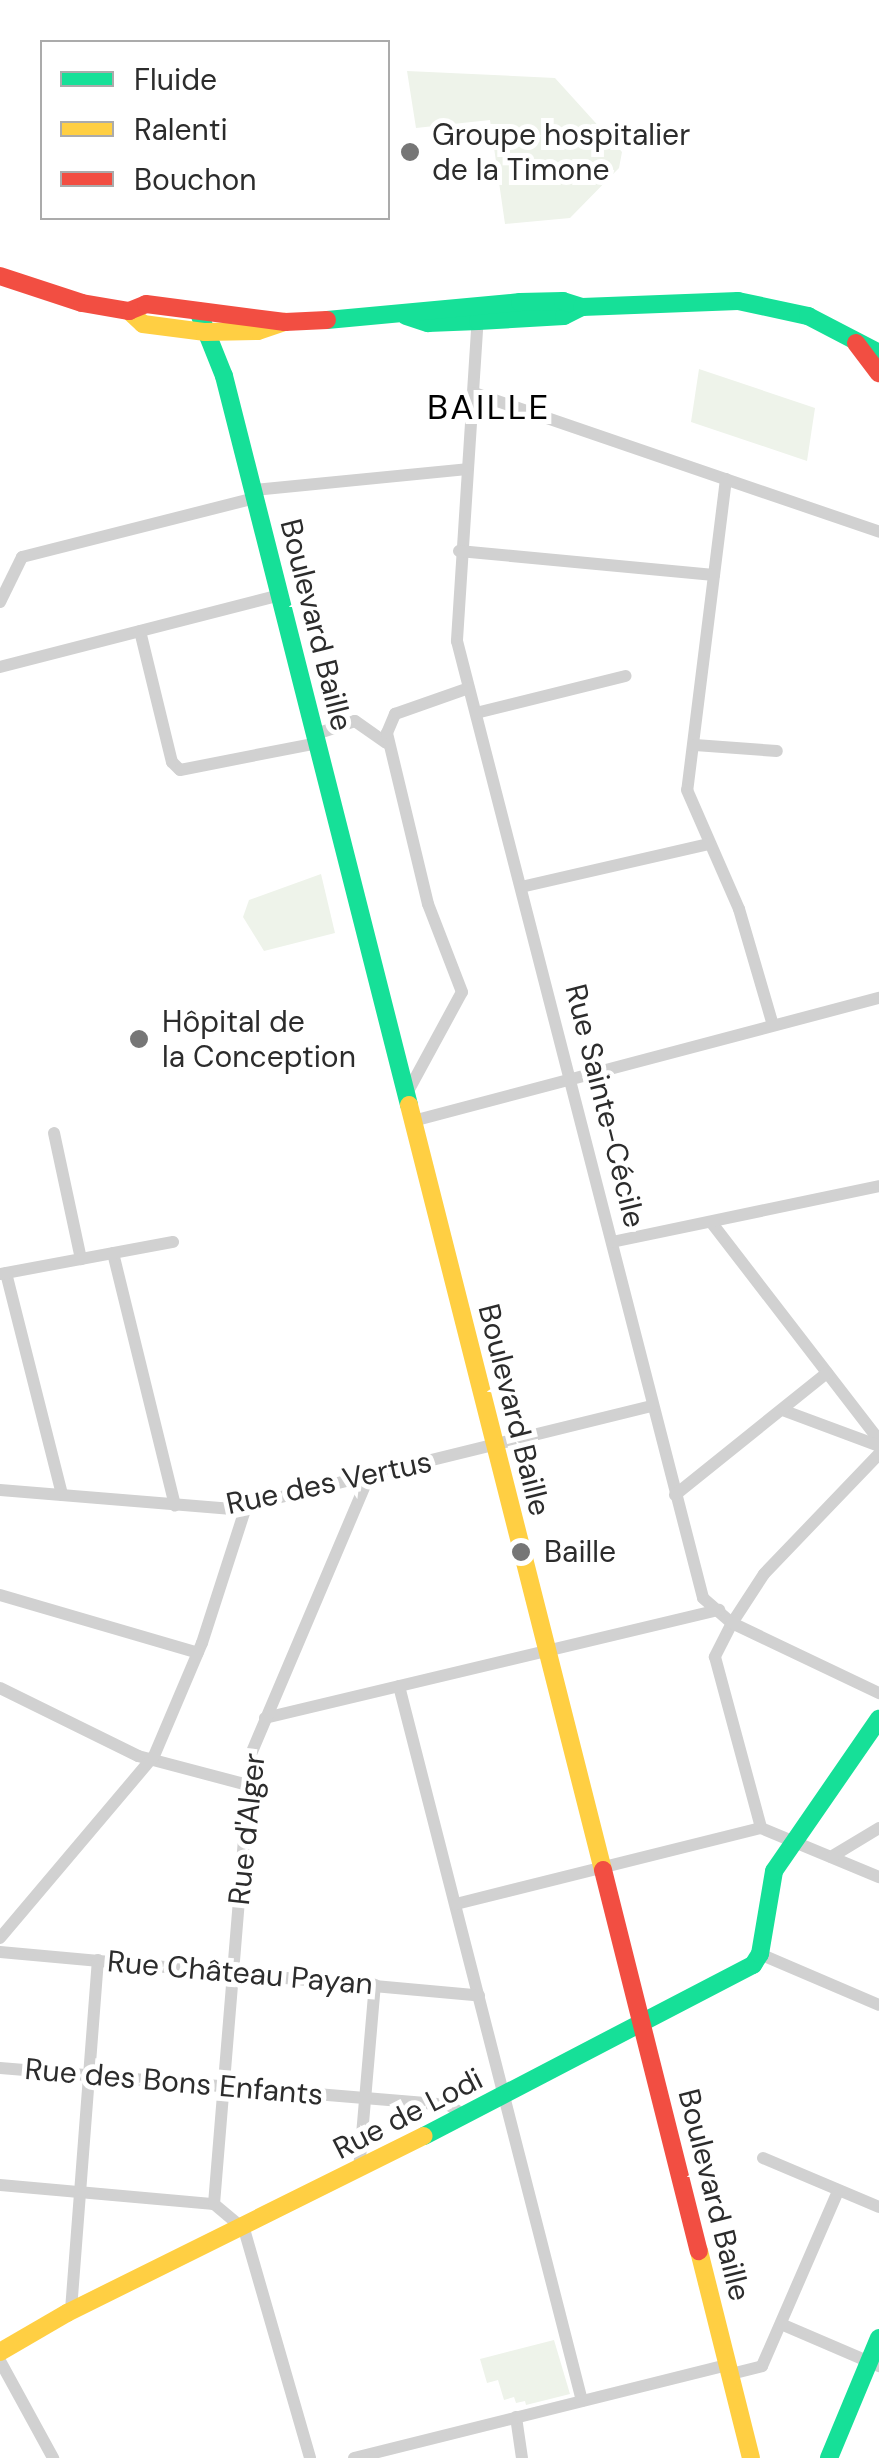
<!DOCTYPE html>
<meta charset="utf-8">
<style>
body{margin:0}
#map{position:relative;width:879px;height:2458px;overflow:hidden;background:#fff;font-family:"DM Sans",sans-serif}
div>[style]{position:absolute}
.green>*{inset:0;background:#eef3ea}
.street>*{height:12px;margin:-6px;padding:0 6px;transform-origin:6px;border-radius:6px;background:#d1d1d1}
.fast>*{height:18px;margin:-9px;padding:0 9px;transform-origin:9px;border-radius:9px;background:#16e098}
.slow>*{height:18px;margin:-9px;padding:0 9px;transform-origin:9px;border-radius:9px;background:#ffcf43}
.jam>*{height:18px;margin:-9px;padding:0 9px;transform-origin:9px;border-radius:9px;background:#f24e42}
.dots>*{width:28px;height:28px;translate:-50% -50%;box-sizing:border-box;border:5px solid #fff;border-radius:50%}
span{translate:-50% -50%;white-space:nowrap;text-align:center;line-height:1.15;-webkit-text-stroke:10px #fff;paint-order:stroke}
.poi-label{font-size:30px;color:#2c2c2c}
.left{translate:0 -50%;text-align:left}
.street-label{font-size:30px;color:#2c2c2c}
.quarter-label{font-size:35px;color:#000;letter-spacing:2.5px}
.legend{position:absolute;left:40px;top:40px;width:350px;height:180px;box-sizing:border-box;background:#fff;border:2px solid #ababab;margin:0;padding:12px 18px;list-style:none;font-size:30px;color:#2c2c2c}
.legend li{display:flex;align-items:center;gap:20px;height:50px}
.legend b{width:50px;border:2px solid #ababab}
</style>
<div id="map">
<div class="green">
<i style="clip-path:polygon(407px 71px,555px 78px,622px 152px,619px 168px,570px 218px,505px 224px,490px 120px,416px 128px)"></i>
<i style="clip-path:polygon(699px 369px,815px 408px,807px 461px,691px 422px)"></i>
<i style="clip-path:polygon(321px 874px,335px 933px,264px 951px,243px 917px,249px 900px)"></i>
<i style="clip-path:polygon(554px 2340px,570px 2394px,526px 2405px,525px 2401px,516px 2403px,514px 2397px,504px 2400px,498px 2380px,487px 2383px,480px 2359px)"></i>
</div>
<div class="street">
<i style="left:478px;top:315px;width:327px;rotate:93.7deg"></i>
<i style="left:457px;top:641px;width:988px;rotate:75.58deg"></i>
<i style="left:703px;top:1598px;width:38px;rotate:41deg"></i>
<i style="left:732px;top:1623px;width:38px;rotate:117deg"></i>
<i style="left:715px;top:1657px;width:177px;rotate:74.9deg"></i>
<i style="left:761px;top:1828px;width:128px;rotate:22.6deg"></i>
<i style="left:474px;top:393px;width:428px;rotate:18.9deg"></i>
<i style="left:726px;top:479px;width:313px;rotate:97.1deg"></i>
<i style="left:687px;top:790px;width:130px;rotate:66.4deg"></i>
<i style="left:739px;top:909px;width:121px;rotate:73.7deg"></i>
<i style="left:254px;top:490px;width:214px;rotate:-5.6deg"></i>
<i style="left:459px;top:551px;width:256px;rotate:5.4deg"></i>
<i style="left:0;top:602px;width:50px;rotate:-63.9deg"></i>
<i style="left:22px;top:557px;width:241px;rotate:-14.2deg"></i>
<i style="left:140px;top:631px;width:135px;rotate:76.3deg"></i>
<i style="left:172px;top:762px;width:11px;rotate:45deg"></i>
<i style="left:180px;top:770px;width:140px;rotate:-11.1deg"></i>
<i style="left:0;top:667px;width:290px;rotate:-14.4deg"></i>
<i style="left:476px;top:713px;width:154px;rotate:-13.9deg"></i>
<i style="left:316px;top:734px;width:41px;rotate:-18.4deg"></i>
<i style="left:355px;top:721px;width:38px;rotate:35deg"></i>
<i style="left:695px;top:745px;width:82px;rotate:4.2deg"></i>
<i style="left:521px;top:887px;width:192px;rotate:-12.9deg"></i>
<i style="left:406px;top:1095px;width:117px;rotate:-61.5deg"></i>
<i style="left:462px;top:992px;width:94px;rotate:-111.1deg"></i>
<i style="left:428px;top:904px;width:176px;rotate:-103.5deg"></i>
<i style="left:387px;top:733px;width:21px;rotate:-67deg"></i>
<i style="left:395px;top:714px;width:78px;rotate:-19.4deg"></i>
<i style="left:413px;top:1121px;width:482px;rotate:-14.8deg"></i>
<i style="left:54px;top:1133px;width:129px;rotate:77.9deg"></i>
<i style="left:711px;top:1222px;width:275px;rotate:52.4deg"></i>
<i style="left:612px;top:1242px;width:273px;rotate:-11.8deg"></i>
<i style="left:113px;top:1253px;width:260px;rotate:76.2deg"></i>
<i style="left:6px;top:1273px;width:229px;rotate:75.8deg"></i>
<i style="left:0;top:1274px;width:176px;rotate:-10.5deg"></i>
<i style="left:785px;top:1411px;width:100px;rotate:20.4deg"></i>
<i style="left:879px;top:1454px;width:166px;rotate:133.8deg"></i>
<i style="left:764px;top:1574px;width:59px;rotate:123.1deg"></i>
<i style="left:732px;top:1623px;width:163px;rotate:25.5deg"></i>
<i style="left:0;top:1490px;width:233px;rotate:4.7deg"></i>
<i style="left:232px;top:1509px;width:432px;rotate:-13.8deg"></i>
<i style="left:675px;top:1495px;width:195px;rotate:-38.8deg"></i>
<i style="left:0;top:1595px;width:206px;rotate:16.3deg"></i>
<i style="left:399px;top:1686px;width:738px;rotate:75.64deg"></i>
<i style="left:0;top:1688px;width:154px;rotate:26.2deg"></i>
<i style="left:138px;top:1756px;width:114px;rotate:14.8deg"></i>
<i style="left:265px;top:1718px;width:467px;rotate:-13.4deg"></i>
<i style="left:831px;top:1857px;width:56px;rotate:-31.1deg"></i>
<i style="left:456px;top:1904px;width:314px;rotate:-14deg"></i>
<i style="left:0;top:1938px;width:238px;rotate:-49.8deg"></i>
<i style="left:154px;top:1756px;width:123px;rotate:-67deg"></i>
<i style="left:202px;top:1643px;width:143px;rotate:-72.1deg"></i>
<i style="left:0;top:1952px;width:481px;rotate:5.2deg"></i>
<i style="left:760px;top:1954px;width:129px;rotate:23.2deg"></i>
<i style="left:0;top:2068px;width:451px;rotate:4.7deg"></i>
<i style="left:449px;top:2105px;width:19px;rotate:35deg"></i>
<i style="left:763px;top:2158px;width:126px;rotate:22.9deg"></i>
<i style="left:359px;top:2170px;width:186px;rotate:-85.1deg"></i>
<i style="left:0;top:2185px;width:215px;rotate:5.1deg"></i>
<i style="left:214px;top:2204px;width:39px;rotate:40deg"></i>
<i style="left:244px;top:2229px;width:238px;rotate:73.9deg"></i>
<i style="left:214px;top:2204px;width:452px;rotate:-85.3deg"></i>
<i style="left:251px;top:1754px;width:302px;rotate:-67deg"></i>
<i style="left:71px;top:2310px;width:351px;rotate:-85.6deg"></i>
<i style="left:781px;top:2324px;width:107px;rotate:23.2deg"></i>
<i style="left:0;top:2361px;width:111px;rotate:61.3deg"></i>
<i style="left:731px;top:2374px;width:32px;rotate:-14deg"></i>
<i style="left:762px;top:2366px;width:191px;rotate:-66.5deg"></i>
<i style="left:516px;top:2417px;width:41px;rotate:81.7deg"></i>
<i style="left:354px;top:2458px;width:385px;rotate:-14deg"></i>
</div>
<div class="fast">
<i style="left:198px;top:311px;width:70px;rotate:68.2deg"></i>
<i style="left:224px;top:376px;width:752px;rotate:75.76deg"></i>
<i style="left:406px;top:316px;width:23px;rotate:18deg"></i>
<i style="left:428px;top:323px;width:50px;rotate:-2.3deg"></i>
<i style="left:478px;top:321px;width:86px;rotate:-3.3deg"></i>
<i style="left:564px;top:316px;width:20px;rotate:-27deg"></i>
<i style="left:327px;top:320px;width:194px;rotate:-5.3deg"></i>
<i style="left:520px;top:302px;width:43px;rotate:-1.3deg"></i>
<i style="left:563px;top:301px;width:20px;rotate:18deg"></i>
<i style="left:582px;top:307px;width:156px;rotate:-2.2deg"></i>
<i style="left:738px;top:301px;width:72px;rotate:12.1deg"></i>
<i style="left:808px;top:316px;width:80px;rotate:27.5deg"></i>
<i style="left:424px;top:2136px;width:371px;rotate:-27.5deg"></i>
<i style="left:753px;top:1965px;width:13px;rotate:-58deg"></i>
<i style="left:760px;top:1954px;width:84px;rotate:-80.4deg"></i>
<i style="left:774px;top:1871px;width:185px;rotate:-55.4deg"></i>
<i style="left:829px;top:2458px;width:130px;rotate:-67.4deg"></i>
</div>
<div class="slow">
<i style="left:129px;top:311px;width:19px;rotate:43deg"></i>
<i style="left:143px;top:324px;width:63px;rotate:7.4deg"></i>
<i style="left:205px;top:332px;width:53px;rotate:-1.1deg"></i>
<i style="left:258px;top:331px;width:28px;rotate:-19deg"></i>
<i style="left:409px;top:1105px;width:789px;rotate:75.77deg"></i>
<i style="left:699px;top:2251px;width:213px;rotate:75.9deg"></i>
<i style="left:0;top:2352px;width:78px;rotate:-30.2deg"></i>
<i style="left:67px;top:2313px;width:398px;rotate:-26.4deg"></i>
</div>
<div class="jam">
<i style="left:0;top:276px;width:86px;rotate:18.2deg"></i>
<i style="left:82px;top:303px;width:48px;rotate:9.7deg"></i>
<i style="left:129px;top:311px;width:18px;rotate:-22deg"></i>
<i style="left:146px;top:304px;width:140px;rotate:7.4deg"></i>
<i style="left:285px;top:322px;width:42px;rotate:-2.7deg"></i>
<i style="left:856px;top:343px;width:38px;rotate:53deg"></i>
<i style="left:603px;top:1870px;width:393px;rotate:75.9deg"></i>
</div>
<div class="dots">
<i style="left:410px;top:152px;background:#767676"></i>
<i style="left:139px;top:1039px;background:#767676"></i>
<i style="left:521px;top:1552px;background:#767676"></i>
</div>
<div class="poi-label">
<span class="left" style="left:432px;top:152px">Groupe hospitalier<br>de la Timone</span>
<span class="left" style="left:162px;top:1039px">Hôpital de<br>la Conception</span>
<span class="left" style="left:544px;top:1552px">Baille</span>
</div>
<div class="street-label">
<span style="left:316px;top:625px;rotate:76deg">Boulevard Baille</span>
<span style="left:605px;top:1106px;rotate:76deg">Rue Sainte-Cécile</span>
<span style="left:514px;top:1410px;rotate:76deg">Boulevard Baille</span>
<span style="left:329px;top:1483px;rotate:-12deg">Rue des Vertus</span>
<span style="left:247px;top:1829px;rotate:-84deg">Rue d'Alger</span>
<span style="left:240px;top:1973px;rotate:5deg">Rue Château Payan</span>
<span style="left:174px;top:2082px;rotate:5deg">Rue des Bons Enfants</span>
<span style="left:408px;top:2114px;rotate:-27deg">Rue de Lodi</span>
<span style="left:714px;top:2195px;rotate:76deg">Boulevard Baille</span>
</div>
<div class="quarter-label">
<span style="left:489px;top:407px">BAILLE</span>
</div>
<ul class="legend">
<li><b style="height:12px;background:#16e098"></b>Fluide</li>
<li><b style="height:12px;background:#ffcf43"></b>Ralenti</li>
<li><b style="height:12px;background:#f24e42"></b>Bouchon</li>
</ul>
</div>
